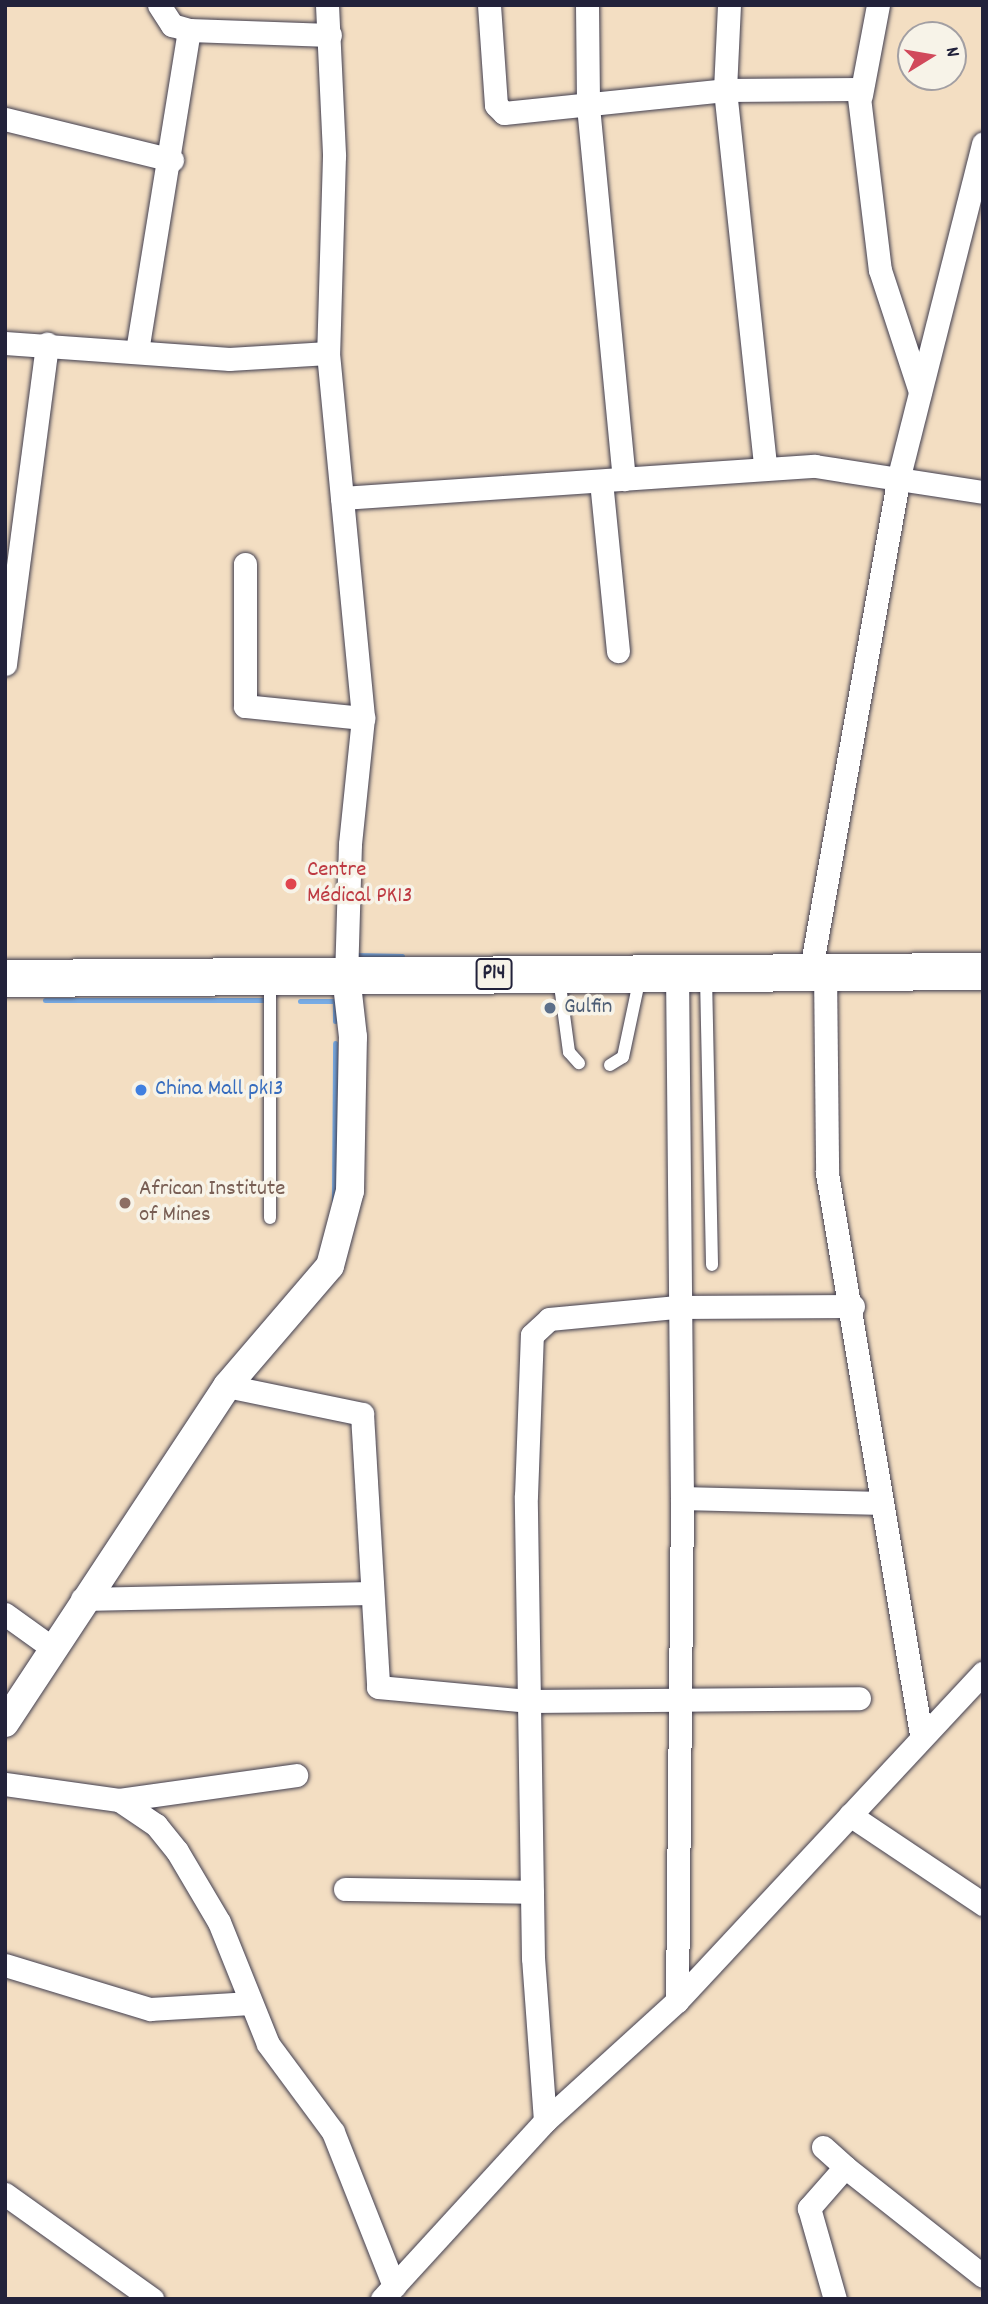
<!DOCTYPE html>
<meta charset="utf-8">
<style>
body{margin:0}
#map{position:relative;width:988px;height:2304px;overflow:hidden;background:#f3dec2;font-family:Dekko,sans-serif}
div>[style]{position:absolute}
.stream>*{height:5px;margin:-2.5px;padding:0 2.5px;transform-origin:2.5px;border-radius:2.5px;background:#78ace5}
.roads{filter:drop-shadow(0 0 2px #413e4f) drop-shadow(0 0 2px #413e4f)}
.service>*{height:12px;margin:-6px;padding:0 6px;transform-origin:6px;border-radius:6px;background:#fff}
.minor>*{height:23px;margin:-11.5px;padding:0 11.5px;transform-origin:11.5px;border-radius:11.5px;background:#fff}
.tertiary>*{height:28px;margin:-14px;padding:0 14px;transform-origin:14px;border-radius:14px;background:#fff}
.primary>*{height:37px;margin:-18.5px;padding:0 18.5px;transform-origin:18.5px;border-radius:18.5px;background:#fff}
.dots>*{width:19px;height:19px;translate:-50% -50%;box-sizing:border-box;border:4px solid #f7f3e8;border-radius:50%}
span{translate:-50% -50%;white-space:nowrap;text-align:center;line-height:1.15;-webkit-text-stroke:7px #f7f3e8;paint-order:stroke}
.shield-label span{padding:2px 5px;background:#f7f3e8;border:2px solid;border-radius:5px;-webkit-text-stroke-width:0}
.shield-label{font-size:21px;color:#22223b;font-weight:700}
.health-label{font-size:23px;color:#be3a42}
.left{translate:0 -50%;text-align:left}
.service-label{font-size:23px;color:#4e5e75}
.shop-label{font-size:23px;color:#366cbe}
.education-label{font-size:23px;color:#785e54}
.frame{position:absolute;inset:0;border:7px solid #22223b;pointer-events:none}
.north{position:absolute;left:897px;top:21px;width:70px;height:70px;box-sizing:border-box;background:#f7f3e8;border:2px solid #a29fa3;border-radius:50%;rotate:79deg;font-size:19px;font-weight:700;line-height:28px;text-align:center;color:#22223b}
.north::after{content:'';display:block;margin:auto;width:24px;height:32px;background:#d1495b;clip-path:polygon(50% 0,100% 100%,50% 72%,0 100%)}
</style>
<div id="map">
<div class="stream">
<i style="left:353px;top:955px;width:49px;rotate:1.2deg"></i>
<i style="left:45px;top:1000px;width:221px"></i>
<i style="left:300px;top:1001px;width:35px"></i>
<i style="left:335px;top:1001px;width:20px;rotate:90deg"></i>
<i style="left:334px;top:1201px;width:158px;rotate:-89.6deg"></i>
</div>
<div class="roads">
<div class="service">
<i style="left:706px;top:977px;width:288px;rotate:88.8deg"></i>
<i style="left:559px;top:978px;width:75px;rotate:82.3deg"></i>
<i style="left:569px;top:1052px;width:15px;rotate:48deg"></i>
<i style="left:610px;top:1065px;width:15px;rotate:-32deg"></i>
<i style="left:623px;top:1057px;width:82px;rotate:-78deg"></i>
<i style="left:270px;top:1218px;width:238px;rotate:-90deg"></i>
</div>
<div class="minor">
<i style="left:159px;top:5px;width:24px;rotate:57deg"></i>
<i style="left:172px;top:25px;width:18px;rotate:16deg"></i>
<i style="left:189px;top:30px;width:141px;rotate:2deg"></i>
<i style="left:327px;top:5px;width:151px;rotate:87.3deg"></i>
<i style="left:334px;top:156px;width:197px;rotate:91.7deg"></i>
<i style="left:328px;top:353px;width:367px;rotate:84.5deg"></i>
<i style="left:363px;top:718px;width:127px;rotate:95.9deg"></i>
<i style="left:350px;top:844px;width:132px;rotate:91.7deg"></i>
<i style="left:489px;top:5px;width:100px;rotate:86deg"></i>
<i style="left:496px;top:105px;width:11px;rotate:45deg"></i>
<i style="left:504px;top:113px;width:222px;rotate:-5.9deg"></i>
<i style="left:725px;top:90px;width:133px;rotate:-0.4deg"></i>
<i style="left:858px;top:89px;width:182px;rotate:83.1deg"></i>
<i style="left:880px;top:270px;width:128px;rotate:71.8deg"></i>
<i style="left:587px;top:5px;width:101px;rotate:89.4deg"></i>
<i style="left:588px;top:106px;width:375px;rotate:84.5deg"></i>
<i style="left:729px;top:5px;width:85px;rotate:92.7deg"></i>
<i style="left:725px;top:90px;width:379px;rotate:83.9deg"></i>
<i style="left:861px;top:95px;width:92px;rotate:-79.3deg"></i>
<i style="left:5px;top:119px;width:172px;rotate:13.8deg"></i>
<i style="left:5px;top:343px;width:225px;rotate:4.1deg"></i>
<i style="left:229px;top:359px;width:99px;rotate:-3.5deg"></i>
<i style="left:137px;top:351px;width:325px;rotate:-80.8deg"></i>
<i style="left:601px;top:481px;width:171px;rotate:84.3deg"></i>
<i style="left:342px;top:498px;width:474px;rotate:-3.9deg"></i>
<i style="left:815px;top:466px;width:170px;rotate:8.8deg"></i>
<i style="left:245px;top:564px;width:142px;rotate:90deg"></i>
<i style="left:245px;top:706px;width:119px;rotate:5.8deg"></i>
<i style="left:5px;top:664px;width:323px;rotate:-82.5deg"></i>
<i style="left:811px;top:969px;width:501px;rotate:-79.88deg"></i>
<i style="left:899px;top:476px;width:343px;rotate:-75.8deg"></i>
<i style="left:825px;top:969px;width:204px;rotate:89.4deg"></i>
<i style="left:827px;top:1173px;width:570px;rotate:80.5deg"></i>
<i style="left:677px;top:970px;width:528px;rotate:89.46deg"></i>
<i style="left:682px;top:1498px;width:503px;rotate:90.57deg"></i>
<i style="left:227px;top:1386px;width:138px;rotate:11.7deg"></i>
<i style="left:362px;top:1414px;width:273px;rotate:86.6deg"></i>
<i style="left:378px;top:1687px;width:153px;rotate:5.3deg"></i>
<i style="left:530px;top:1701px;width:329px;rotate:-0.5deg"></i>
<i style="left:682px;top:1498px;width:200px;rotate:1.4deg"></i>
<i style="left:82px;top:1599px;width:290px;rotate:-1.2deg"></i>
<i style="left:5px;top:1614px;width:57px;rotate:35.7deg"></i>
<i style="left:5px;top:1784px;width:115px;rotate:8deg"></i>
<i style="left:119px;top:1800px;width:45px;rotate:34deg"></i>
<i style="left:156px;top:1825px;width:33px;rotate:51deg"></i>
<i style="left:177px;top:1851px;width:82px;rotate:59.4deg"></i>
<i style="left:219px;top:1922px;width:131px;rotate:68.1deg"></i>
<i style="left:268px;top:2044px;width:109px;rotate:53.5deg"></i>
<i style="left:333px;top:2132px;width:166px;rotate:68.4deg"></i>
<i style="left:119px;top:1800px;width:179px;rotate:-8deg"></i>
<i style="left:850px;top:1815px;width:160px;rotate:33.8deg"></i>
<i style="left:345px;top:1889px;width:187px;rotate:0.9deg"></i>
<i style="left:5px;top:1965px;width:152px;rotate:16.9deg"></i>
<i style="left:150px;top:2009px;width:101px;rotate:-3.4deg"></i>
<i style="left:545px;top:2121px;width:163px;rotate:-94.2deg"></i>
<i style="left:533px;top:1958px;width:462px;rotate:-90.9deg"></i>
<i style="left:526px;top:1496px;width:161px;rotate:-87.9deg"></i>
<i style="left:532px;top:1335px;width:23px;rotate:-43deg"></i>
<i style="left:549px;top:1319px;width:129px;rotate:-5.4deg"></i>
<i style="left:677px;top:1307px;width:176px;rotate:-0.3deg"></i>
<i style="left:823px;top:2147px;width:30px;rotate:42deg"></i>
<i style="left:845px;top:2167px;width:55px;rotate:131.3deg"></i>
<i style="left:809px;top:2208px;width:95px;rotate:74.1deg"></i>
<i style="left:845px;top:2167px;width:176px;rotate:38.3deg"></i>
<i style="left:5px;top:2194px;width:181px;rotate:35.5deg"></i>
<i style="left:382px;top:2299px;width:241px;rotate:-47.5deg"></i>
<i style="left:545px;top:2121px;width:178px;rotate:-42.3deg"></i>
<i style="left:677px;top:2001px;width:449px;rotate:-47deg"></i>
</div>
<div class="tertiary">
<i style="left:5px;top:1723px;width:404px;rotate:-56.6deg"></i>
<i style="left:227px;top:1386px;width:158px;rotate:-49.4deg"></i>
<i style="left:330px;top:1266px;width:78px;rotate:-75.1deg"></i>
<i style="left:350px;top:1191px;width:154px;rotate:-88.9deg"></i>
<i style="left:353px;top:1037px;width:61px;rotate:-96.5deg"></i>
</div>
<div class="primary">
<i style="left:5px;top:978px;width:978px;rotate:-0.41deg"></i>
</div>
</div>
<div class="dots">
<i style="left:291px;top:884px;background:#e0444e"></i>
<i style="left:550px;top:1008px;background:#5c6f8a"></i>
<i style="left:141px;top:1090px;background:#3f7fe0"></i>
<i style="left:125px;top:1203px;background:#8d6e63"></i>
</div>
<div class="shield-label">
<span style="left:494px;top:974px">P14</span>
</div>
<div class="health-label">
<span class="left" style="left:307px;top:884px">Centre<br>Médical PK13</span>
</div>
<div class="service-label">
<span class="left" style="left:564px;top:1008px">Gulfin</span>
</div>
<div class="shop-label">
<span class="left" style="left:155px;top:1090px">China Mall pk13</span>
</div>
<div class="education-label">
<span class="left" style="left:139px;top:1203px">African Institute<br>of Mines</span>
</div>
<div class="frame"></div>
<div class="north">N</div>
</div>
